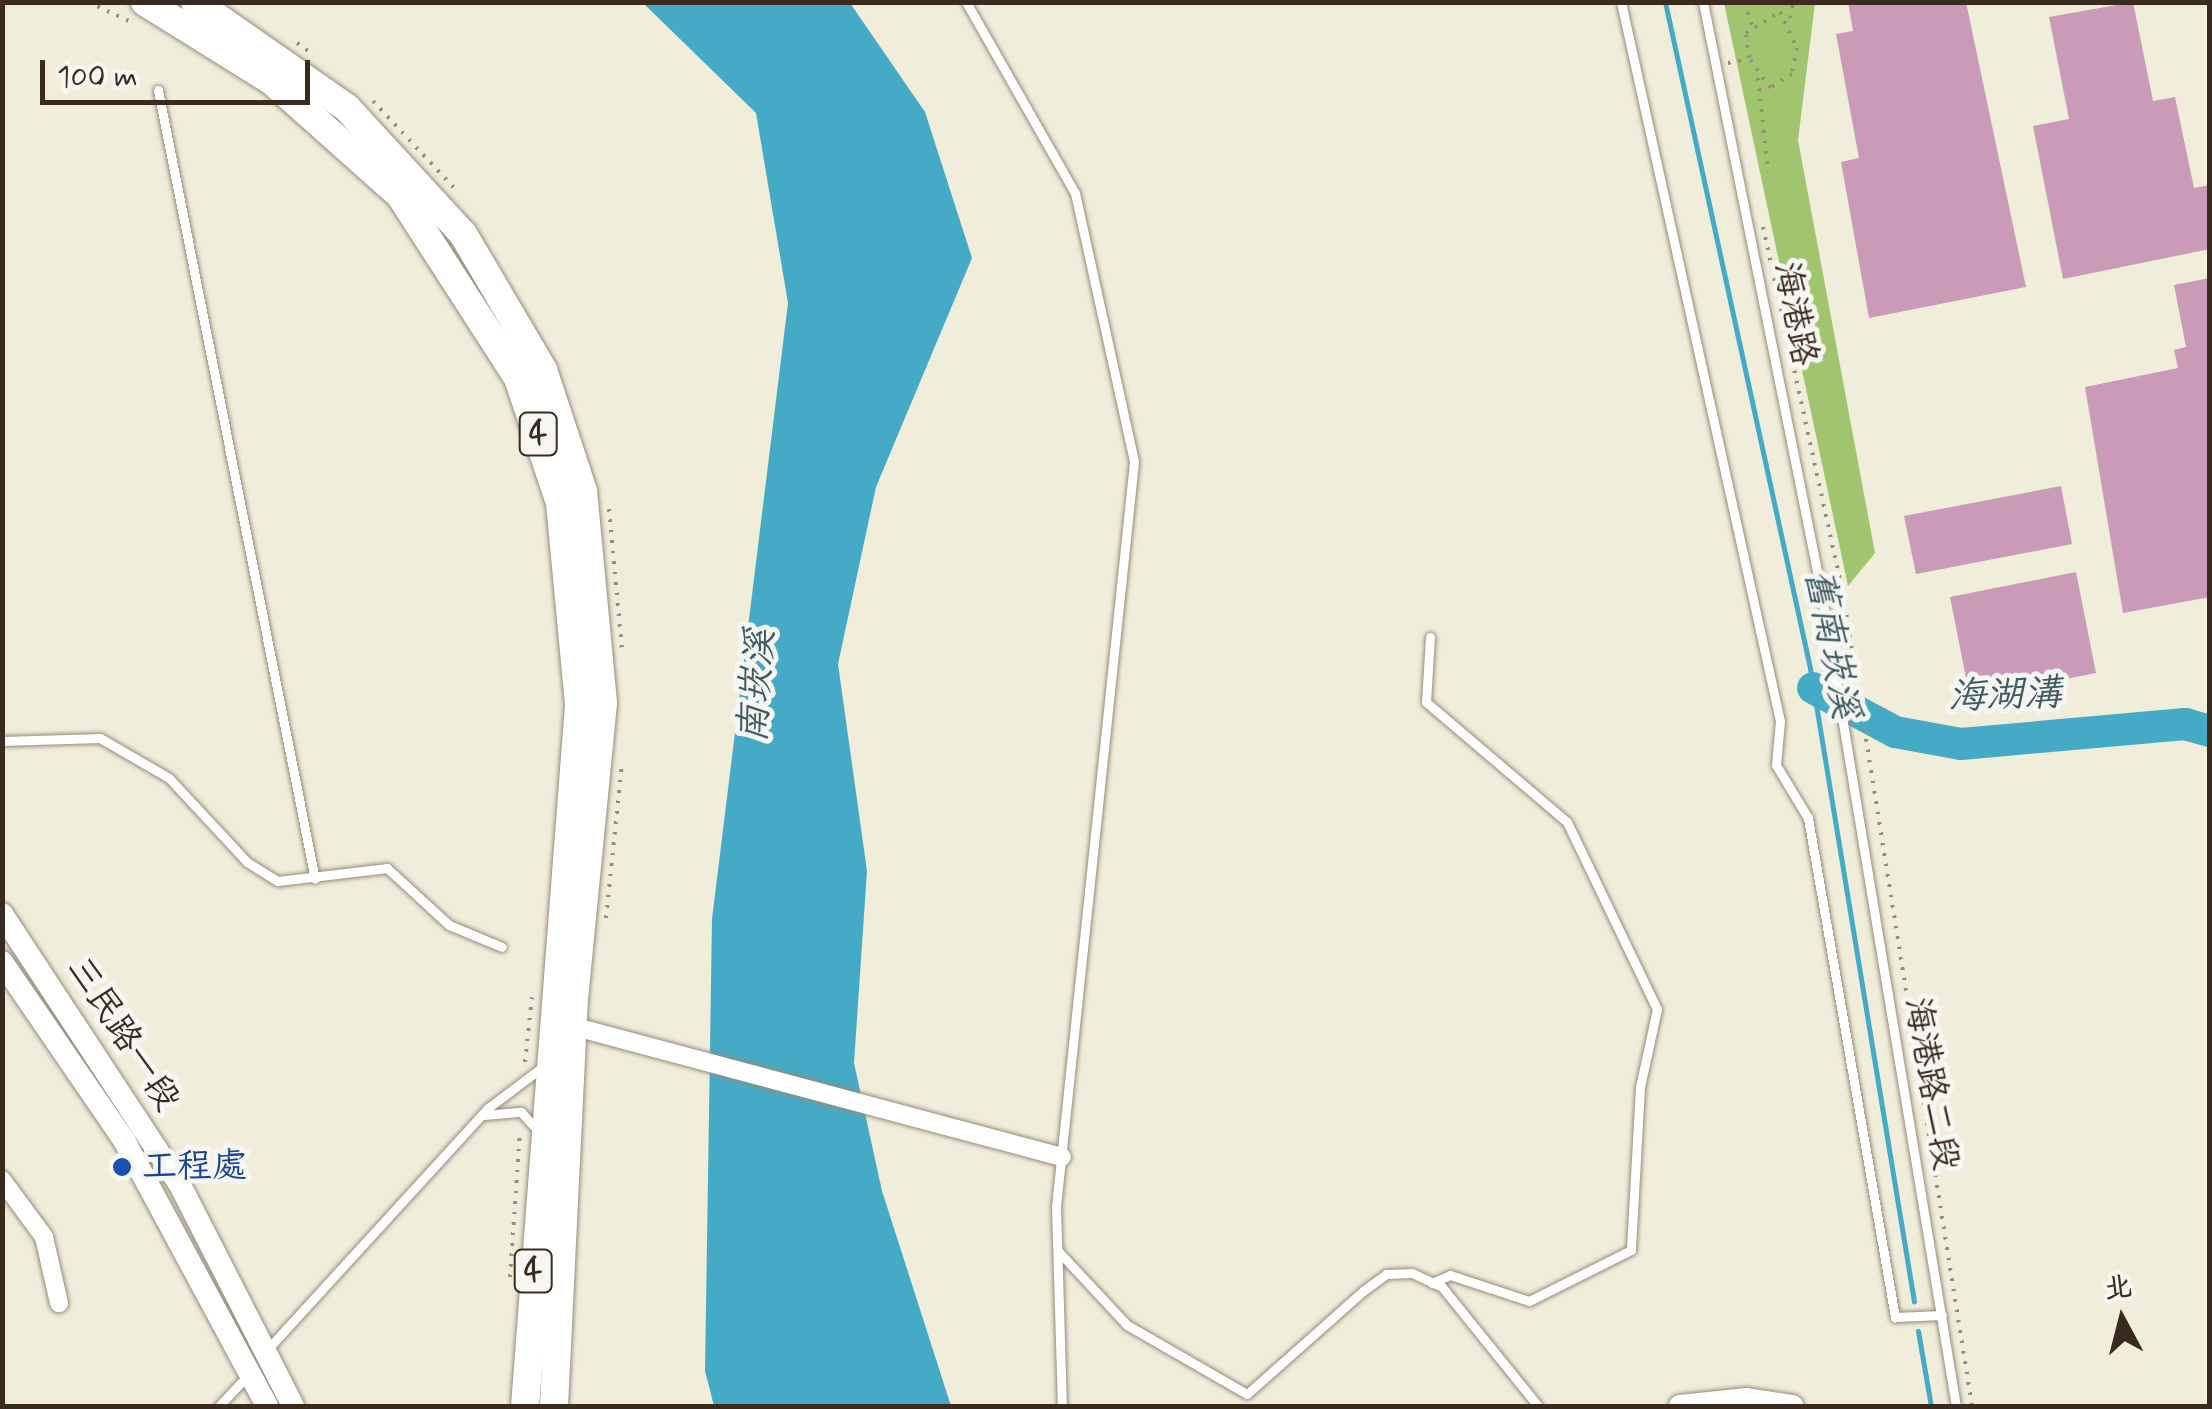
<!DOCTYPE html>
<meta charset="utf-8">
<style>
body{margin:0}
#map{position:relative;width:2212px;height:1409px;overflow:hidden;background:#f0eddb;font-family:Mynerve,"LXGW WenKai TC",sans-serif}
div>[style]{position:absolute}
.green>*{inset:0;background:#a1c56f}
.water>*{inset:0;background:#45aac5}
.stream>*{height:5px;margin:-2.5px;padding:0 2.5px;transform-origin:2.5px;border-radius:2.5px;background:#45aac5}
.river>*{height:32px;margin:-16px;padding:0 16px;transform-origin:16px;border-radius:16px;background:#45aac5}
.building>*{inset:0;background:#ca9ab9}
.path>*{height:4px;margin-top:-2px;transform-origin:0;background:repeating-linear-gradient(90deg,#968c7c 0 2.5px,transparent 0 10.5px)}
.roads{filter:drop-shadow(0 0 2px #968c7c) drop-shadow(0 0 2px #968c7c)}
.service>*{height:9px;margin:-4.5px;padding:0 4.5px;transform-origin:4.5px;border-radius:4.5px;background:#fff}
.minor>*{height:18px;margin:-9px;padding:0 9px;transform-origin:9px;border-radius:9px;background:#fff}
.tertiary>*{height:22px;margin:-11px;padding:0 11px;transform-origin:11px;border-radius:11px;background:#fff}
.primary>*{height:28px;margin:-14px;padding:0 14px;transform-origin:14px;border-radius:14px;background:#fff}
.dots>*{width:28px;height:28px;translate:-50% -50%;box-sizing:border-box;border:5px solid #f6f6f2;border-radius:50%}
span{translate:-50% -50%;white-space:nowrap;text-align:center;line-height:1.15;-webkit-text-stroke:10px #f6f6f2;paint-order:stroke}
.shield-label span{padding:2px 8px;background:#f6f6f2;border:2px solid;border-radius:8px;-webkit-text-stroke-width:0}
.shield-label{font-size:32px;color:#3b2a1e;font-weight:700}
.street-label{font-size:35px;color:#3b2a1e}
.transit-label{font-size:35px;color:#164399}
.left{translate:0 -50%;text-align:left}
.water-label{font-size:38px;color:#3f5d61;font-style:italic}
.frame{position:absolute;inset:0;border:5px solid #3b2a1e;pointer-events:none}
.north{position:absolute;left:2072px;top:1269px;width:100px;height:100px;-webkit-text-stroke:8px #f6f6f2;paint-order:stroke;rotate:353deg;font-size:28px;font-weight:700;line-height:40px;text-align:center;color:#3b2a1e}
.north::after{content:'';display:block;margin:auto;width:35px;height:45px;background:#3b2a1e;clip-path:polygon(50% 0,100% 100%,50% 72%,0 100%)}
.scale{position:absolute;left:40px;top:60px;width:270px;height:45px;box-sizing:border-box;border:5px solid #3b2a1e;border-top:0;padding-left:12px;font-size:30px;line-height:35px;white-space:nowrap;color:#3b2a1e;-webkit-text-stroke:8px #f6f6f2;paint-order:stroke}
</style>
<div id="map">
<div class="green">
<i style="clip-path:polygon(1724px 3px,1815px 3px,1798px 140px,1875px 553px,1848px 586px)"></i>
</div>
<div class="water">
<i style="clip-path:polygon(643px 3px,850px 3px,925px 112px,972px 258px,876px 487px,838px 664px,867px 871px,854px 1063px,882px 1191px,951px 1406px,714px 1406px,705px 1371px,712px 919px,788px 303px,756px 113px)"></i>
</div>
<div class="stream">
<i style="left:1665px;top:2px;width:682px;rotate:77.72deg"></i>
<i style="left:1810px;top:668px;width:642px;rotate:80.68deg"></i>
<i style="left:1918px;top:1331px;width:76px;rotate:80.2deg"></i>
</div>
<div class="river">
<i style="left:1813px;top:688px;width:93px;rotate:28.2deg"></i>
<i style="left:1895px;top:732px;width:67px;rotate:10.3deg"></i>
<i style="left:1961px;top:744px;width:225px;rotate:-5.1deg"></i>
<i style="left:2185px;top:724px;width:26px;rotate:16deg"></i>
</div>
<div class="building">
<i style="clip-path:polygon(1848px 2px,1966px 2px,2026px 287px,1869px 318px,1841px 162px,1859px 158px,1836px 34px,1853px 31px)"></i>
<i style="clip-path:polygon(2133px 2px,2153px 101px,2175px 97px,2194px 188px,2210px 185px,2210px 249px,2063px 279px,2033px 126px,2069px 119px,2049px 17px)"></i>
<i style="clip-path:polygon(2210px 278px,2210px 597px,2123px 613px,2085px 387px,2178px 368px,2174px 350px,2186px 347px,2174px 285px)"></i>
<i style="clip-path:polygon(2061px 486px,2072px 544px,1916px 574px,1904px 516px)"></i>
<i style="clip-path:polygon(2076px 572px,2096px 673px,1970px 698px,1950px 597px)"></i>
</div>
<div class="path">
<i style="left:88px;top:2px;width:47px;rotate:24.9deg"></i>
<i style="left:1745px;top:2px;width:25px;rotate:74deg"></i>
<i style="left:1780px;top:12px;width:40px;rotate:65deg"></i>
<i style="left:1797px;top:48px;width:26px;rotate:101deg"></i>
<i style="left:1792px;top:74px;width:26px;rotate:148deg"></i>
<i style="left:1770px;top:88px;width:37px;rotate:-125deg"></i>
<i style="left:1749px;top:58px;width:25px;rotate:-97deg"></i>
<i style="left:1746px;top:33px;width:40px;rotate:-32deg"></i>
<i style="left:1790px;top:18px;width:16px;rotate:-79deg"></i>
<i style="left:297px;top:43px;width:21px;rotate:35deg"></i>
<i style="left:1728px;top:63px;width:20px;rotate:-11deg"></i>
<i style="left:1758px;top:78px;width:95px;rotate:83.9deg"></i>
<i style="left:373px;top:101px;width:125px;rotate:47deg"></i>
<i style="left:1763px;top:227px;width:376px;rotate:77.7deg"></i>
<i style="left:1843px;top:594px;width:822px;rotate:80.97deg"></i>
<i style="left:609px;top:509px;width:141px;rotate:84.7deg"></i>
<i style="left:606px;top:918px;width:156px;rotate:-84.1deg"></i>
<i style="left:525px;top:1062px;width:65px;rotate:-83.9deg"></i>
<i style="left:510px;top:1277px;width:145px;rotate:-86.1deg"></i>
</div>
<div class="roads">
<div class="service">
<i style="left:966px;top:2px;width:220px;rotate:60.3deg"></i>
<i style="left:1075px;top:193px;width:275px;rotate:77.6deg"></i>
<i style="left:1134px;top:462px;width:748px;rotate:95.98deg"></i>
<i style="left:1056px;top:1206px;width:200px;rotate:88.3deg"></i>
<i style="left:1621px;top:2px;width:736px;rotate:77.53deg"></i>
<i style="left:1780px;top:721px;width:44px;rotate:95.2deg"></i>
<i style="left:1776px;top:765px;width:62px;rotate:58.9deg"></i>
<i style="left:1808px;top:818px;width:507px;rotate:80.11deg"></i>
<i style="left:1895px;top:1317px;width:47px;rotate:-2.4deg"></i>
<i style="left:1703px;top:2px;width:606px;rotate:78.67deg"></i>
<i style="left:1822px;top:596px;width:821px;rotate:80.61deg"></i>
<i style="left:158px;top:90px;width:804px;rotate:78.75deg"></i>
<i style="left:1430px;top:637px;width:65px;rotate:93.5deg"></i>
<i style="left:1426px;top:702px;width:185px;rotate:40.4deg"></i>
<i style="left:1567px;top:822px;width:208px;rotate:64.3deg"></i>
<i style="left:1657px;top:1009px;width:80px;rotate:102.3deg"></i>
<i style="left:1640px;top:1087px;width:163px;rotate:93.2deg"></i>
<i style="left:1631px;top:1250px;width:114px;rotate:153.4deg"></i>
<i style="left:1529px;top:1301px;width:83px;rotate:-161.8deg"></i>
<i style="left:1450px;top:1275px;width:20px;rotate:156deg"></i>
<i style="left:2px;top:741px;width:98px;rotate:-1.8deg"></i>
<i style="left:100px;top:738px;width:80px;rotate:30.1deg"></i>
<i style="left:169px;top:778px;width:115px;rotate:47.1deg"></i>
<i style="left:247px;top:862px;width:36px;rotate:32deg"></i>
<i style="left:278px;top:881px;width:110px;rotate:-6.8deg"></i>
<i style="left:387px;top:868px;width:84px;rotate:42.6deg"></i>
<i style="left:449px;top:925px;width:57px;rotate:22.5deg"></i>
<i style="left:484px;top:1115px;width:37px;rotate:-5deg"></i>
<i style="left:521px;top:1112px;width:25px;rotate:48deg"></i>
<i style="left:1058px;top:1251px;width:101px;rotate:47deg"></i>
<i style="left:1127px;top:1325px;width:138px;rotate:29.9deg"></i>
<i style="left:1247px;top:1394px;width:155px;rotate:-41.6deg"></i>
<i style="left:1363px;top:1291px;width:29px;rotate:-36deg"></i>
<i style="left:1386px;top:1274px;width:26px;rotate:-2deg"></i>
<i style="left:1412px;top:1273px;width:33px;rotate:25deg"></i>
<i style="left:1442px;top:1287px;width:153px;rotate:51.1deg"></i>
<i style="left:266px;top:1351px;width:329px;rotate:-47.6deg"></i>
<i style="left:488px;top:1108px;width:70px;rotate:-36.9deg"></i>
<i style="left:219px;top:1406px;width:42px;rotate:-46.9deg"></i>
</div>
<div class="minor">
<i style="left:572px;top:1026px;width:507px;rotate:14.97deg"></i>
<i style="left:2px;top:1180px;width:71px;rotate:53.6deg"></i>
<i style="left:44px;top:1237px;width:68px;rotate:77.2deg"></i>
</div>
<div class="tertiary">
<i style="left:2px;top:914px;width:326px;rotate:56.7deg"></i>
<i style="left:181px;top:1187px;width:246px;rotate:62.9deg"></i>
<i style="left:2px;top:962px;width:216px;rotate:55.6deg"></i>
<i style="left:124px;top:1140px;width:302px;rotate:61.7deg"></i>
<i style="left:1680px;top:1406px;width:67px;rotate:-6deg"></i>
<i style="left:1747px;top:1399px;width:46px;rotate:8.8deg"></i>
</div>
<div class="primary">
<i style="left:145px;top:2px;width:150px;rotate:31.9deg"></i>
<i style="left:272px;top:81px;width:171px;rotate:41.7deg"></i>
<i style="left:400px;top:195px;width:218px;rotate:57.2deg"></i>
<i style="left:518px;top:378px;width:132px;rotate:71.4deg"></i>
<i style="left:560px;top:503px;width:203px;rotate:84.6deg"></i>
<i style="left:579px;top:705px;width:703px;rotate:94.4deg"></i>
<i style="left:195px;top:2px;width:185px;rotate:34.9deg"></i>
<i style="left:347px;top:108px;width:171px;rotate:47.4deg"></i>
<i style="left:463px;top:234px;width:158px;rotate:59.5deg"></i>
<i style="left:543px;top:370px;width:127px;rotate:71.7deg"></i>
<i style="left:583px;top:491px;width:213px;rotate:84.6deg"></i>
<i style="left:603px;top:703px;width:295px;rotate:95.6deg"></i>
<i style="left:574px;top:997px;width:409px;rotate:92.8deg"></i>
</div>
</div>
<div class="dots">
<i style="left:122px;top:1167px;background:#1a4fb4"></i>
</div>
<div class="shield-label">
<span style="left:538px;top:434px">4</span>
<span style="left:533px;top:1271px">4</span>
</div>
<div class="street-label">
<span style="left:1795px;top:314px;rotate:79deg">海港路</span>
<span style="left:123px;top:1034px;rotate:57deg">三民路一段</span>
<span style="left:1931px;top:1084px;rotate:80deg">海港路二段</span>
</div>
<div class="transit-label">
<span class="left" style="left:142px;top:1167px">工程處</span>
</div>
<div class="water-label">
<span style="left:1831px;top:644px;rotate:79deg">舊南崁溪</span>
<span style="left:758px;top:686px;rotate:-86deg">南崁溪</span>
<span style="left:2005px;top:696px;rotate:-2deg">海湖溝</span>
</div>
<div class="frame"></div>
<div class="north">北</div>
<div class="scale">100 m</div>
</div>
